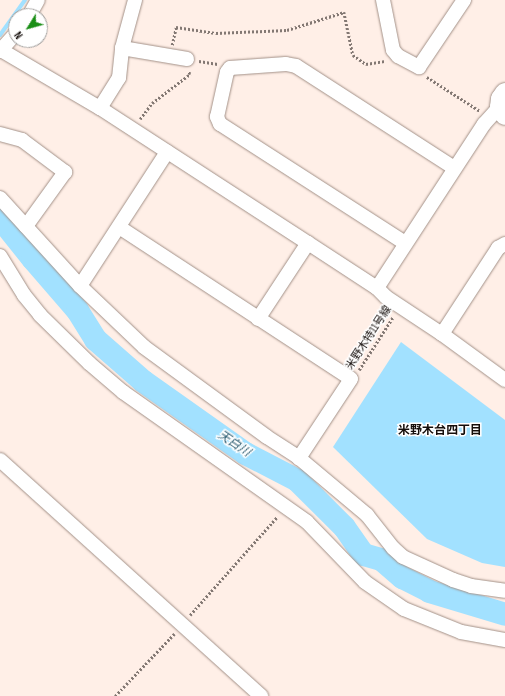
<!DOCTYPE html>
<meta charset="utf-8">
<style>
body{margin:0}
#map{position:relative;width:505px;height:696px;overflow:hidden;background:#ffefe7;font-family:"Sofia Sans Condensed","Noto Sans JP",sans-serif}
div>[style]{position:absolute}
.water>*{inset:0;background:#a2e1ff}
.stream>*{height:4px;margin:-2px;padding:0 2px;transform-origin:2px;border-radius:2px;background:#a2e1ff}
.river>*{height:23px;margin:-11.5px;padding:0 11.5px;transform-origin:11.5px;border-radius:11.5px;background:#a2e1ff}
.path>*{height:2.5px;margin-top:-1.25px;transform-origin:0;background:repeating-linear-gradient(90deg,#837873 0 2px,transparent 0 4px)}
.roads{filter:drop-shadow(0 0 1px #a39188) drop-shadow(0 0 1px #a39188)}
.street>*{height:14px;margin:-7px;padding:0 7px;transform-origin:7px;border-radius:7px;background:#fff}
.secondary>*{height:20px;margin:-10px;padding:0 10px;transform-origin:10px;border-radius:10px;background:#fff}
span{translate:-50% -50%;white-space:nowrap;text-align:center;line-height:1.15;-webkit-text-stroke:3px #fff;paint-order:stroke}
.street-label{font-size:11px;color:#150e0b}
.neighbourhood-label{font-size:12px;color:#150e0b;font-weight:700}
.water-label{font-size:12px;color:#2b5c71;font-style:italic}
.north{position:absolute;left:8px;top:8px;width:40px;height:40px;box-sizing:border-box;background:#fff;border:1px solid #a19f9d;border-radius:50%;rotate:233deg;font-size:11px;font-weight:700;line-height:16px;text-align:center;color:#150e0b}
.north::after{content:'';display:block;margin:auto;width:14px;height:18px;background:#1a8e16;clip-path:polygon(50% 0,100% 100%,50% 72%,0 100%)}
</style>
<div id="map">
<div class="water">
<i style="clip-path:polygon(401px 342px,505px 420px,505px 567px,482px 563px,427px 539px,333px 447px)"></i>
</div>
<div class="stream">
<i style="left:0;top:35px;width:43px;rotate:-54.5deg"></i>
</div>
<div class="river">
<i style="left:0;top:218px;width:51px;rotate:51.3deg"></i>
<i style="left:32px;top:258px;width:69px;rotate:49.1deg"></i>
<i style="left:77px;top:310px;width:34px;rotate:58deg"></i>
<i style="left:95px;top:339px;width:64px;rotate:41.2deg"></i>
<i style="left:143px;top:381px;width:125px;rotate:35.2deg"></i>
<i style="left:245px;top:453px;width:59px;rotate:27.4deg"></i>
<i style="left:297px;top:480px;width:66px;rotate:45deg"></i>
<i style="left:344px;top:527px;width:33px;rotate:55deg"></i>
<i style="left:363px;top:554px;width:19px;rotate:16deg"></i>
<i style="left:381px;top:559px;width:28px;rotate:41deg"></i>
<i style="left:402px;top:577px;width:30px;rotate:27deg"></i>
<i style="left:429px;top:591px;width:79px;rotate:16.8deg"></i>
</div>
<div class="path">
<i style="left:172px;top:45px;width:18px;rotate:-77deg"></i>
<i style="left:176px;top:27px;width:40px;rotate:8.5deg"></i>
<i style="left:216px;top:33px;width:71px;rotate:-2.4deg"></i>
<i style="left:287px;top:30px;width:60px;rotate:-17.5deg"></i>
<i style="left:344px;top:12px;width:44px;rotate:78.2deg"></i>
<i style="left:353px;top:55px;width:16px;rotate:35deg"></i>
<i style="left:366px;top:64px;width:20px;rotate:-9deg"></i>
<i style="left:199px;top:61px;width:19px;rotate:9deg"></i>
<i style="left:427px;top:77px;width:63px;rotate:32.7deg"></i>
<i style="left:140px;top:119px;width:20px;rotate:-53deg"></i>
<i style="left:152px;top:103px;width:48px;rotate:-37.3deg"></i>
<i style="left:190px;top:74px;width:3px;rotate:-135deg"></i>
<i style="left:359px;top:370px;width:63px;rotate:-57.3deg"></i>
<i style="left:190px;top:615px;width:131px;rotate:-48.4deg"></i>
<i style="left:115px;top:696px;width:86px;rotate:-46.4deg"></i>
</div>
<div class="roads">
<div class="street">
<i style="left:383px;top:0;width:51px;rotate:78.7deg"></i>
<i style="left:393px;top:50px;width:8px;rotate:50deg"></i>
<i style="left:398px;top:56px;width:24px;rotate:28deg"></i>
<i style="left:419px;top:67px;width:81px;rotate:-56.1deg"></i>
<i style="left:29px;top:16px;width:18px;rotate:-61deg"></i>
<i style="left:122px;top:48px;width:66px;rotate:9.6deg"></i>
<i style="left:1px;top:50px;width:115px;rotate:30.4deg"></i>
<i style="left:100px;top:108px;width:248px;rotate:33deg"></i>
<i style="left:308px;top:243px;width:82px;rotate:33.1deg"></i>
<i style="left:377px;top:288px;width:13px;rotate:45deg"></i>
<i style="left:386px;top:297px;width:67px;rotate:33.5deg"></i>
<i style="left:442px;top:334px;width:78px;rotate:36.1deg"></i>
<i style="left:0;top:51px;width:24px;rotate:-48deg"></i>
<i style="left:100px;top:108px;width:36px;rotate:-58deg"></i>
<i style="left:119px;top:78px;width:30px;rotate:-84deg"></i>
<i style="left:122px;top:48px;width:50px;rotate:-74.8deg"></i>
<i style="left:0;top:134px;width:23px;rotate:15deg"></i>
<i style="left:22px;top:140px;width:54px;rotate:36.7deg"></i>
<i style="left:65px;top:172px;width:67px;rotate:125.8deg"></i>
<i style="left:0;top:198px;width:119px;rotate:47.7deg"></i>
<i style="left:80px;top:286px;width:88px;rotate:43.6deg"></i>
<i style="left:144px;top:347px;width:152px;rotate:36.2deg"></i>
<i style="left:267px;top:437px;width:38px;rotate:33deg"></i>
<i style="left:299px;top:458px;width:89px;rotate:40deg"></i>
<i style="left:367px;top:515px;width:42px;rotate:51.8deg"></i>
<i style="left:393px;top:548px;width:13px;rotate:42deg"></i>
<i style="left:403px;top:557px;width:55px;rotate:24.7deg"></i>
<i style="left:453px;top:580px;width:19px;rotate:18deg"></i>
<i style="left:471px;top:586px;width:34px;rotate:8deg"></i>
<i style="left:119px;top:227px;width:277px;rotate:33.2deg"></i>
<i style="left:351px;top:379px;width:95px;rotate:123.4deg"></i>
<i style="left:405px;top:243px;width:220px;rotate:-147.2deg"></i>
<i style="left:220px;top:124px;width:8px;rotate:-113deg"></i>
<i style="left:217px;top:117px;width:46px;rotate:-77.5deg"></i>
<i style="left:227px;top:72px;width:5px;rotate:-53deg"></i>
<i style="left:230px;top:68px;width:56px;rotate:-4.1deg"></i>
<i style="left:286px;top:64px;width:10px;rotate:11deg"></i>
<i style="left:296px;top:66px;width:188px;rotate:32.8deg"></i>
<i style="left:0;top:256px;width:46px;rotate:58.4deg"></i>
<i style="left:24px;top:295px;width:26px;rotate:51deg"></i>
<i style="left:40px;top:315px;width:69px;rotate:44.4deg"></i>
<i style="left:89px;top:363px;width:45px;rotate:40.5deg"></i>
<i style="left:123px;top:392px;width:225px;rotate:35.2deg"></i>
<i style="left:307px;top:522px;width:83px;rotate:46deg"></i>
<i style="left:365px;top:582px;width:47px;rotate:34.7deg"></i>
<i style="left:404px;top:609px;width:61px;rotate:22deg"></i>
<i style="left:461px;top:632px;width:45px;rotate:10.3deg"></i>
<i style="left:80px;top:286px;width:160px;rotate:-57deg"></i>
<i style="left:377px;top:288px;width:196px;rotate:-56.9deg"></i>
<i style="left:484px;top:124px;width:25px;rotate:-48deg"></i>
<i style="left:258px;top:319px;width:91px;rotate:-56.7deg"></i>
<i style="left:442px;top:334px;width:103px;rotate:-56.9deg"></i>
<i style="left:498px;top:248px;width:8px;rotate:-30deg"></i>
<i style="left:0;top:460px;width:352px;rotate:42.1deg"></i>
</div>
<div class="secondary">
<i style="left:505px;top:93px;width:7px;rotate:124deg"></i>
<i style="left:501px;top:99px;width:8px;rotate:97deg"></i>
<i style="left:500px;top:107px;width:9px;rotate:58deg"></i>
</div>
</div>
<div class="street-label">
<span style="left:369px;top:338px;rotate:-57deg">米野木特11号線</span>
</div>
<div class="neighbourhood-label">
<span style="left:440px;top:431px">米野木台四丁目</span>
</div>
<div class="water-label">
<span style="left:234px;top:444px;rotate:34deg">天白川</span>
</div>
<div class="north">N</div>
</div>
